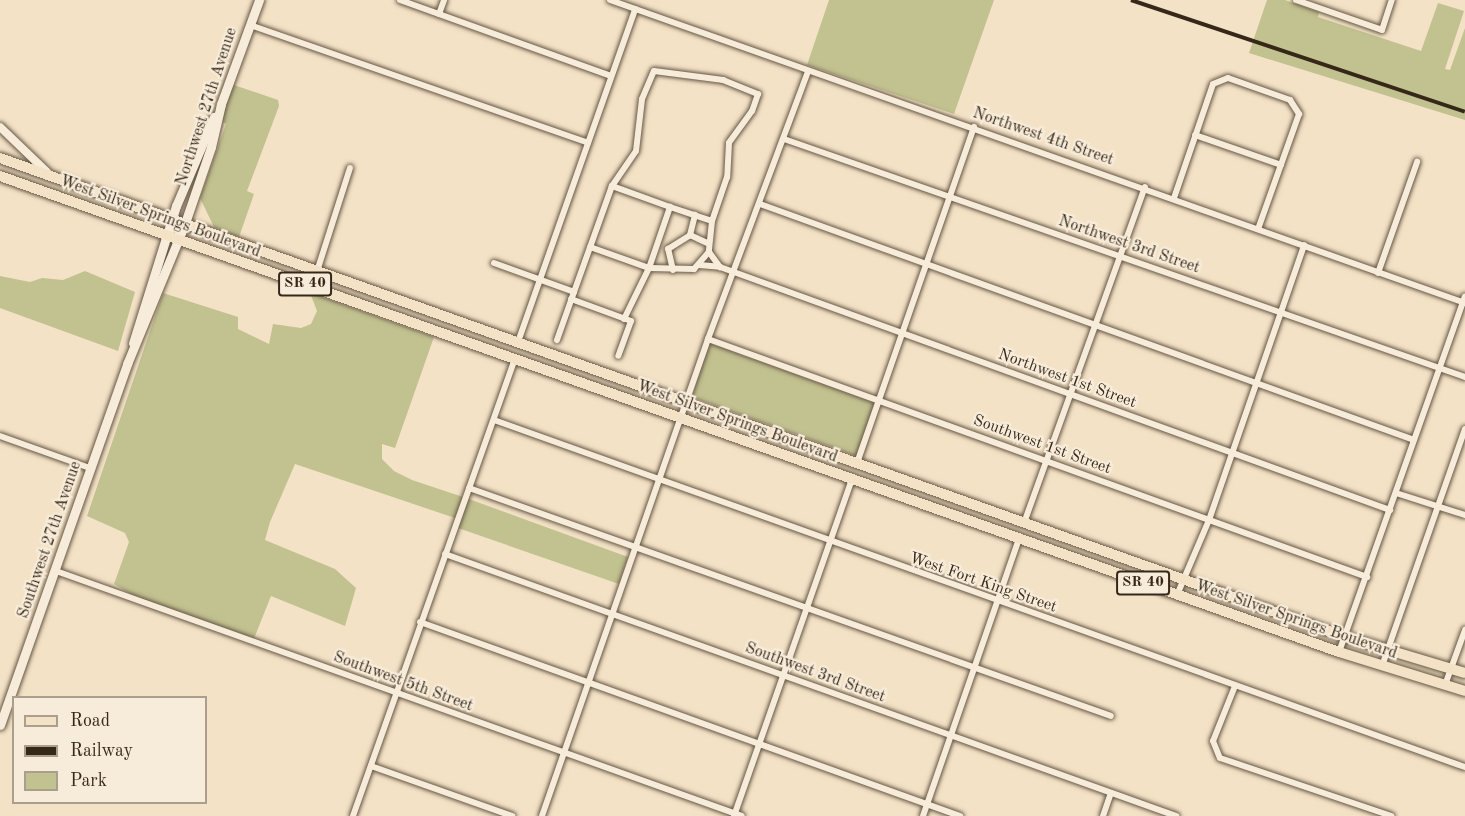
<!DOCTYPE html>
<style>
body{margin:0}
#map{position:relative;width:1465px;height:816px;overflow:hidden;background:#f3e2c6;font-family:"Old Standard TT",serif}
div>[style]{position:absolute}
.green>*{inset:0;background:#c2c190}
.roads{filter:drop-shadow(0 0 2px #655644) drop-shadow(0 0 2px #655644)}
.minor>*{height:6px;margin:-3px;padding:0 3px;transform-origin:3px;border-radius:3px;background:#f7ecda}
.tertiary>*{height:8px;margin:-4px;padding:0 4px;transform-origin:4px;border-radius:4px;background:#f7ecda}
.secondary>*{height:9px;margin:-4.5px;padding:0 4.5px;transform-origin:4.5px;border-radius:4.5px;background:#f7ecda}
.primary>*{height:10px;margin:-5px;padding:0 5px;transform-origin:5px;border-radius:5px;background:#f3e2c6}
.rail>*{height:4px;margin-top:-2px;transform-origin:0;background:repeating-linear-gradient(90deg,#f7ecda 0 4.5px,#362818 0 9px);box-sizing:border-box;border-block:2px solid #362818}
span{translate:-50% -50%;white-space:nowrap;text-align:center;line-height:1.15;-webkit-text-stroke:4.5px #f7ecda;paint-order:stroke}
.shield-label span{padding:2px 4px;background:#f7ecda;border:2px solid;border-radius:4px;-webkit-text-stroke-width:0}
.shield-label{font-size:15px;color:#362818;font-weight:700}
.street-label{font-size:16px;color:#362818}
.legend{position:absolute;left:12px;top:696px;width:195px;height:108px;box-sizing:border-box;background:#f7ecda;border:2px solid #aa9e8c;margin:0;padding:8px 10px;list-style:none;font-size:18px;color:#362818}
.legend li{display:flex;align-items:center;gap:12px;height:30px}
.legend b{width:30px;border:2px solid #aa9e8c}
</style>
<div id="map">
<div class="green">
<i style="clip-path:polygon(829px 0,994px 0,954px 114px,807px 65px)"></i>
<i style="clip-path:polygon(1267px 0,1285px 0,1319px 12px,1318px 17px,1421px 51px,1438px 3px,1464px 11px,1445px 69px,1450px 70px,1465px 28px,1465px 120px,1249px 53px)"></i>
<i style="clip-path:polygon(231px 84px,278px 100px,279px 106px,247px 191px,254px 194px,239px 237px,214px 227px,200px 198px,226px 124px,220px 120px)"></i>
<i style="clip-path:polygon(85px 271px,135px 292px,118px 351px,0 308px,0 276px,30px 282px,42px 278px,63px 280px)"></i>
<i style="clip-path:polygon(163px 293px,238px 317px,238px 329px,269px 344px,273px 324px,301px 328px,311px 324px,317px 311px,310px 293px,434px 337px,395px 448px,382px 444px,382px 459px,394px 471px,412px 480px,463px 497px,455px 518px,295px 464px,270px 522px,265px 540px,335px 569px,356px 588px,345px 626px,271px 596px,253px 641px,144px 602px,114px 584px,129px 542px,125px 533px,87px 516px)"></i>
<i style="clip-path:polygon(709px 343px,875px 403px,857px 456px,692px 397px)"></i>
<i style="clip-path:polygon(469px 499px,628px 557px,619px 584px,458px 528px)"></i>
</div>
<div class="roads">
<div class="minor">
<i style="left:400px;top:0;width:224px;rotate:19.8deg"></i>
<i style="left:610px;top:0;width:907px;rotate:19.51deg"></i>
<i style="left:1296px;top:0;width:91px;rotate:19.2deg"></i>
<i style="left:1382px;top:30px;width:32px;rotate:-72deg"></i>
<i style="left:439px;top:14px;width:15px;rotate:-70deg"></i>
<i style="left:250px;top:25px;width:358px;rotate:19.2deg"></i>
<i style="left:1195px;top:135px;width:91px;rotate:19.2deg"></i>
<i style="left:784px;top:139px;width:721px;rotate:19.26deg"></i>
<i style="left:1174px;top:198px;width:120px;rotate:-71.1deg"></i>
<i style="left:1213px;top:84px;width:16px;rotate:-22deg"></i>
<i style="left:1228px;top:78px;width:66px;rotate:19.5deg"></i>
<i style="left:1290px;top:100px;width:17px;rotate:57deg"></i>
<i style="left:1299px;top:114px;width:122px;rotate:109.6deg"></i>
<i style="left:760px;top:204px;width:695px;rotate:19.84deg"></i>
<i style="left:670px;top:207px;width:44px;rotate:18.4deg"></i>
<i style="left:690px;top:235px;width:19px;rotate:25deg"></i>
<i style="left:590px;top:247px;width:63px;rotate:19.6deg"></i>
<i style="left:649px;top:268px;width:65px;rotate:-71deg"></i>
<i style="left:670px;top:207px;width:62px;rotate:-160.1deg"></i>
<i style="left:494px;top:263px;width:85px;rotate:19.9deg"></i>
<i style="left:574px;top:292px;width:51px;rotate:109.5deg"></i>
<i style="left:699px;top:265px;width:21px;rotate:5deg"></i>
<i style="left:720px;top:267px;width:713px;rotate:19.94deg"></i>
<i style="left:673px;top:270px;width:22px;rotate:-103deg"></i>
<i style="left:668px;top:249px;width:26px;rotate:-32deg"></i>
<i style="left:690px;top:235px;width:21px;rotate:-76deg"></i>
<i style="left:1378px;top:273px;width:118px;rotate:-70.6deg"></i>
<i style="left:312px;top:287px;width:125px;rotate:-72.3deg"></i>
<i style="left:574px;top:292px;width:113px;rotate:-70.3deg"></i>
<i style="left:612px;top:186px;width:42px;rotate:-55.6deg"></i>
<i style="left:636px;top:151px;width:52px;rotate:-83.4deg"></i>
<i style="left:642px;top:99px;width:30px;rotate:-67deg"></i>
<i style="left:654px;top:71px;width:70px;rotate:7.4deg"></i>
<i style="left:723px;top:80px;width:38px;rotate:22deg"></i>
<i style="left:758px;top:94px;width:18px;rotate:109deg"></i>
<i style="left:752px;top:111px;width:39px;rotate:126deg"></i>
<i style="left:729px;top:143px;width:34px;rotate:93deg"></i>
<i style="left:727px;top:177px;width:46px;rotate:108.8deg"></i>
<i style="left:712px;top:221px;width:31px;rotate:96deg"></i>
<i style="left:709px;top:252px;width:19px;rotate:54deg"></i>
<i style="left:571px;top:299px;width:64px;rotate:20.1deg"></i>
<i style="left:631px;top:321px;width:37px;rotate:110deg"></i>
<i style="left:624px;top:319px;width:57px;rotate:-63.9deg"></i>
<i style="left:649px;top:268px;width:45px;rotate:1.3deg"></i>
<i style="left:694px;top:269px;width:23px;rotate:-49deg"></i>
<i style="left:708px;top:339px;width:701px;rotate:19.86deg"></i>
<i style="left:518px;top:342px;width:353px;rotate:-70.6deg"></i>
<i style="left:494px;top:420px;width:1031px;rotate:19.67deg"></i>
<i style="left:0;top:436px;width:96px;rotate:19.6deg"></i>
<i style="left:857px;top:463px;width:356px;rotate:-70.8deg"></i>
<i style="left:469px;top:488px;width:681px;rotate:19.55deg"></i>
<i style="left:1396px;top:493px;width:72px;rotate:17.7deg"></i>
<i style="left:1024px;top:523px;width:357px;rotate:-70.2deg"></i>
<i style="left:445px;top:554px;width:777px;rotate:19.72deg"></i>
<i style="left:56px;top:571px;width:728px;rotate:19.65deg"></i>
<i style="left:1177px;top:595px;width:82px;rotate:-66.9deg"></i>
<i style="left:1209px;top:520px;width:291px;rotate:-70.9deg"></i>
<i style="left:420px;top:622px;width:574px;rotate:19.76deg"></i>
<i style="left:1339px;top:652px;width:377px;rotate:-70.5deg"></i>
<i style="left:1382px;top:666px;width:251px;rotate:-70.7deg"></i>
<i style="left:1445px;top:685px;width:59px;rotate:-70deg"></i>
<i style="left:1235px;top:686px;width:59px;rotate:111.8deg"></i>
<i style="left:1213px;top:741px;width:18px;rotate:68deg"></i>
<i style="left:1220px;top:758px;width:181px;rotate:18.7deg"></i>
<i style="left:371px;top:766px;width:150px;rotate:19.5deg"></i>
<i style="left:353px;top:816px;width:485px;rotate:-70.5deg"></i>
<i style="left:542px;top:816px;width:505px;rotate:-70.81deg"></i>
<i style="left:708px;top:339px;width:285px;rotate:-69.5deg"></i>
<i style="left:734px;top:816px;width:357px;rotate:-70.7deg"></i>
<i style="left:923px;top:816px;width:293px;rotate:-70.9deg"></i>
<i style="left:1103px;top:816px;width:24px;rotate:-71deg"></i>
</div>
<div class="tertiary">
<i style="left:0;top:127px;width:65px;rotate:43.8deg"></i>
</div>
<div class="secondary">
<i style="left:133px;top:343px;width:144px;rotate:-72.6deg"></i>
<i style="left:176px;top:206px;width:97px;rotate:-66.9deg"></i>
<i style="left:0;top:725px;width:383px;rotate:-70.6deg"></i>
<i style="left:127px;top:364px;width:152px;rotate:-67.6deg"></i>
<i style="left:185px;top:223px;width:80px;rotate:-71.1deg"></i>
<i style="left:211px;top:147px;width:44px;rotate:-76.9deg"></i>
<i style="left:221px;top:104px;width:111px;rotate:-69.9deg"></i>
</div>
<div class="primary">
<i style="left:0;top:158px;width:1428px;rotate:19.6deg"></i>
<i style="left:1345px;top:637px;width:125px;rotate:16.7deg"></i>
<i style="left:0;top:176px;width:1421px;rotate:19.57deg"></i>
<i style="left:1339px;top:652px;width:132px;rotate:17.2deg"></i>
</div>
</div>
<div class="rail">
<i style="left:1131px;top:0;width:352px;rotate:18.5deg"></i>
</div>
<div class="shield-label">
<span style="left:305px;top:284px">SR 40</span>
<span style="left:1143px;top:583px">SR 40</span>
</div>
<div class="street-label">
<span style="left:207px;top:107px;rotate:-72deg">Northwest 27th Avenue</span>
<span style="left:1043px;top:137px;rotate:19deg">Northwest 4th Street</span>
<span style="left:160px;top:217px;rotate:20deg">West Silver Springs Boulevard</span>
<span style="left:1129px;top:245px;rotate:19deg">Northwest 3rd Street</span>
<span style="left:1067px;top:379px;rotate:20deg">Northwest 1st Street</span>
<span style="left:737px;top:422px;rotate:20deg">West Silver Springs Boulevard</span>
<span style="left:1042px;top:445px;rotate:20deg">Southwest 1st Street</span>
<span style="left:50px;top:540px;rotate:-71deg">Southwest 27th Avenue</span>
<span style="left:983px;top:583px;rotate:19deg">West Fort King Street</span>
<span style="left:1296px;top:620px;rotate:19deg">West Silver Springs Boulevard</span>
<span style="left:815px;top:673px;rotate:20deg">Southwest 3rd Street</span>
<span style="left:403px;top:682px;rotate:20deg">Southwest 5th Street</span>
</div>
<ul class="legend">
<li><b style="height:8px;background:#f3e2c6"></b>Road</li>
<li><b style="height:8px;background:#362818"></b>Railway</li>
<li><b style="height:16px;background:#c2c190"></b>Park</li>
</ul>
</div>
